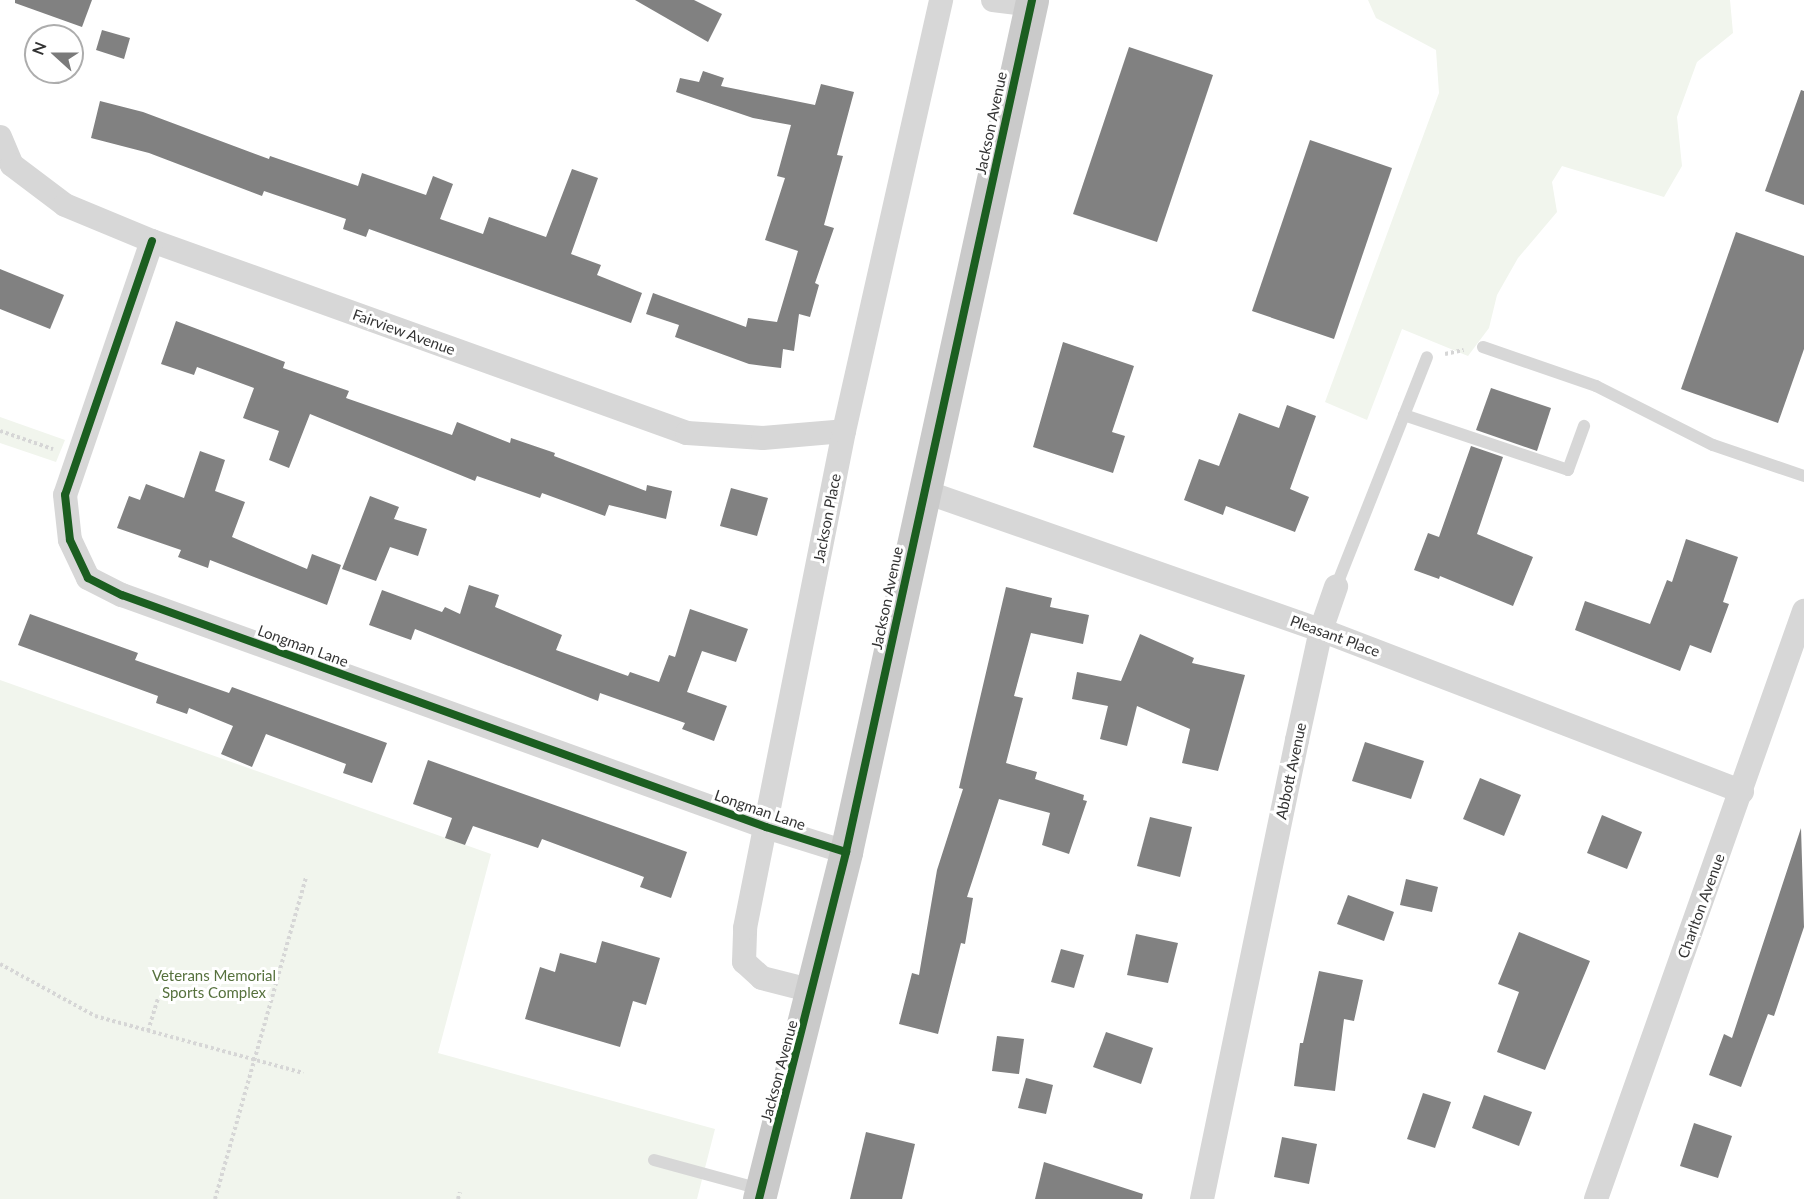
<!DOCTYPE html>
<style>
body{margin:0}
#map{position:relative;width:1804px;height:1199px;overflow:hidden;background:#fff;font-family:Lato,sans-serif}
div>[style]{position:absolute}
.green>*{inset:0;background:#f1f5ed}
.building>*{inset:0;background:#818181}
.path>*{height:4px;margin-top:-2px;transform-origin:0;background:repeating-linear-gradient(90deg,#d6d6d6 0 3px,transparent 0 6px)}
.lane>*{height:12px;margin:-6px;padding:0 6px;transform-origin:6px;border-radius:6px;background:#d7d7d7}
.street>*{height:24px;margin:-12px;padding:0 12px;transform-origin:12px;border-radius:12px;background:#d7d7d7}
.primary>*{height:33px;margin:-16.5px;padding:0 16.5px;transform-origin:16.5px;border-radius:16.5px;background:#cacaca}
.cycleway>*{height:8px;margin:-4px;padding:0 4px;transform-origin:4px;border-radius:4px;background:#1b5e20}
span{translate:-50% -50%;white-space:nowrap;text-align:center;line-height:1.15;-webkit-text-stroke:6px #fff;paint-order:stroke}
.street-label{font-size:15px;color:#333}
.park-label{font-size:15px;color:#56713d}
.north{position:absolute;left:24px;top:24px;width:60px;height:60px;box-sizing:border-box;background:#fff;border:2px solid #adadad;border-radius:50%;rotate:291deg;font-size:16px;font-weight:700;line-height:24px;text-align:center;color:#333}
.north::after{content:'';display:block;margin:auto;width:21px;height:27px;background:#7a7a7a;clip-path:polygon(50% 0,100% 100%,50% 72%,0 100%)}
</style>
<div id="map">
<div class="green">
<i style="clip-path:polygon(1368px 0,1730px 0,1733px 33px,1697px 62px,1677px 117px,1682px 166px,1664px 197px,1562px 166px,1552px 182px,1557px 212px,1518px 258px,1497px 295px,1489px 328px,1468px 356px,1402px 329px,1367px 420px,1325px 402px,1439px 93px,1436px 50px,1376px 18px)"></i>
<i style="clip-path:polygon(0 417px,65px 440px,56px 462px,0 443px)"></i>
<i style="clip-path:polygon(0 680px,491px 854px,438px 1053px,715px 1129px,697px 1199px,0 1199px)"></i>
</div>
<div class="building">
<i style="clip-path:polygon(15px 0,92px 0,82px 27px,15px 3px)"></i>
<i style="clip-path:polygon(635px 0,694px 0,722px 14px,708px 42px)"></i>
<i style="clip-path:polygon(102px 30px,130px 38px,124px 59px,96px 50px)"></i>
<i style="clip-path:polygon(1129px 47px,1213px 75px,1157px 242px,1073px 214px)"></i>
<i style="clip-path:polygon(703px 71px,724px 78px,721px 86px,815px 105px,821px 84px,854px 92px,837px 155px,843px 156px,824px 225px,834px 228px,815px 283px,819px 285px,810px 317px,799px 314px,794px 351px,783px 349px,781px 368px,749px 364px,675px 337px,679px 325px,646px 314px,653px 293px,746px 327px,748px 318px,777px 322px,798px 251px,765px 240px,785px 178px,777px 176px,791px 125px,753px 118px,676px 92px,680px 78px,699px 82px)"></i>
<i style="clip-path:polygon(1801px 90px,1804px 91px,1804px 205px,1765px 191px)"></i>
<i style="clip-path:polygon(100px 101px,143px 112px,269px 159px,270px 156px,358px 186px,362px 173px,426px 195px,433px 176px,453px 184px,440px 219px,483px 234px,489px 217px,546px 237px,572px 169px,598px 178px,571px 254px,601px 265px,597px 275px,642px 293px,631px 323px,369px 229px,366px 237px,343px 229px,346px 219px,264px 191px,262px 196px,149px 153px,91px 138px)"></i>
<i style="clip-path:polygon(1310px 140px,1392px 168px,1334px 339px,1252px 311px)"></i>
<i style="clip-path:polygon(1736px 232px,1804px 256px,1804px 349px,1778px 423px,1681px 389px)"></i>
<i style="clip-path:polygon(0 269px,64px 295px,50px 329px,0 309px)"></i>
<i style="clip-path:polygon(176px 321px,285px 362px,283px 368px,349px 391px,346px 398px,452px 435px,457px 422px,510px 443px,511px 438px,555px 453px,554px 456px,646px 491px,647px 485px,672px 491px,666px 519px,609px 505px,605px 516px,542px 493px,540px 498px,477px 476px,475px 481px,310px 414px,289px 468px,269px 460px,279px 431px,243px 418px,254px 388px,197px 367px,194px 375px,161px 364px)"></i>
<i style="clip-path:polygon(1063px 342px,1134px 366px,1112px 432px,1125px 436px,1113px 473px,1033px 447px)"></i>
<i style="clip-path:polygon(1491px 388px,1551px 408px,1537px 451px,1476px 430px)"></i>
<i style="clip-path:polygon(1287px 405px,1316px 416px,1290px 489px,1309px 497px,1295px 532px,1226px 506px,1223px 515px,1184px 500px,1199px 459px,1219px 466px,1239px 413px,1279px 428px)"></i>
<i style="clip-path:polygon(1471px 446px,1503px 457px,1477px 534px,1533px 557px,1513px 606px,1440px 576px,1439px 579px,1414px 570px,1428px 533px,1439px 537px)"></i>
<i style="clip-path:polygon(200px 451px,225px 460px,215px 491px,245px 502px,232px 537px,307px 569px,312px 554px,341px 565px,327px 605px,210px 560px,208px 568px,178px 557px,181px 550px,117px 528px,129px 496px,140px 500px,146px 484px,184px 498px)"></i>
<i style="clip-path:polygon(731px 488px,768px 498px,757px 536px,720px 526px)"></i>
<i style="clip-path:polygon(370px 496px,399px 507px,394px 519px,427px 529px,418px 556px,390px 547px,376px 581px,342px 569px)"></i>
<i style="clip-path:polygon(1686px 539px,1738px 557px,1723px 602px,1729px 604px,1711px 653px,1690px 645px,1680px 671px,1575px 630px,1585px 601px,1650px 624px,1667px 580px,1672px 582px)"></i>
<i style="clip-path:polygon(469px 585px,499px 595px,495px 607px,562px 635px,556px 650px,628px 676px,630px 672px,659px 682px,669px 655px,675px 657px,690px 609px,748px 629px,736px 662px,702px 651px,687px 692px,727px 706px,714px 741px,682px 729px,685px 723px,600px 693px,598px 701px,415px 629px,411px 640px,369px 625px,382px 590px,442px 612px,445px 607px,460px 614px)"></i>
<i style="clip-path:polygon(1006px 587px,1052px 598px,1050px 607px,1089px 615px,1083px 644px,1031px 633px,1014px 696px,1023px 698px,1006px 763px,1037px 772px,1035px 779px,1084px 795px,1083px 800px,1087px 801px,1069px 854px,1042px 845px,1050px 813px,999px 799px,967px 897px,973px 898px,965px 944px,961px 943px,938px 1034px,899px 1024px,912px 973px,919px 975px,937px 870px,963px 789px,959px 788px)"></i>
<i style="clip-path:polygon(30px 614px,138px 653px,135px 660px,229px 693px,232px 687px,387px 743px,372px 783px,343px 773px,346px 764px,266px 734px,252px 767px,221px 754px,233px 726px,189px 708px,187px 714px,156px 703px,158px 696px,18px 645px)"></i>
<i style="clip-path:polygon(1140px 634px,1194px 658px,1192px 663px,1245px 675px,1218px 771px,1182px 763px,1190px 729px,1137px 706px,1127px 746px,1100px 739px,1108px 706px,1072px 699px,1077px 672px,1121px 681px)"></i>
<i style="clip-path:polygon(1365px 742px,1424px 761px,1411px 799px,1352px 781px)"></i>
<i style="clip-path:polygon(428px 760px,687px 852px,671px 898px,640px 887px,644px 877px,542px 839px,538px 848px,473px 826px,465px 845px,445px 838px,452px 818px,413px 804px)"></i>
<i style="clip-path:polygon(1480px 778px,1521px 795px,1504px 836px,1463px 819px)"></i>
<i style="clip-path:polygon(1602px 815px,1642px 832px,1627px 869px,1587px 853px)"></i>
<i style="clip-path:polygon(1150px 817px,1192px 827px,1180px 877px,1137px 866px)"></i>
<i style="clip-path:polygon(1801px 828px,1804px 927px,1774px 1016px,1768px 1014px,1741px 1087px,1709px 1075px,1724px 1034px,1732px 1038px)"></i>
<i style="clip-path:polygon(1406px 879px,1438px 887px,1432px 912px,1400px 905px)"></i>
<i style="clip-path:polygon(1348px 895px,1394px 912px,1384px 941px,1337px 924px)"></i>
<i style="clip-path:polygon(1519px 932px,1590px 961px,1545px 1070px,1497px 1052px,1519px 992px,1498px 984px)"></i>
<i style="clip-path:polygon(1136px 934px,1178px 943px,1168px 983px,1127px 975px)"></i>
<i style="clip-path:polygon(602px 941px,660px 958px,646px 1005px,633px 1001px,620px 1047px,525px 1019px,540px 967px,555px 972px,560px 953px,596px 963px)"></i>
<i style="clip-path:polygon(1061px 949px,1084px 955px,1074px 988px,1051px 982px)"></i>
<i style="clip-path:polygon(1319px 971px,1363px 980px,1354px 1021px,1344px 1019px,1335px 1091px,1294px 1086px,1300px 1043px,1303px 1043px)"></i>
<i style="clip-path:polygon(1106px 1032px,1153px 1048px,1141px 1084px,1093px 1067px)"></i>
<i style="clip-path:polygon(997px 1036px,1024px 1039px,1019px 1074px,992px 1071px)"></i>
<i style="clip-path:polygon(1026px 1078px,1053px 1085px,1046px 1114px,1018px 1108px)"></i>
<i style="clip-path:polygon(1423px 1093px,1451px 1102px,1435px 1148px,1407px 1139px)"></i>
<i style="clip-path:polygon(1484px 1095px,1532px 1112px,1519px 1146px,1472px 1128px)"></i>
<i style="clip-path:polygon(1694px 1123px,1732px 1136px,1718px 1178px,1680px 1166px)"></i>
<i style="clip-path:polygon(866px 1132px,915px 1144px,902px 1199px,850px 1199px)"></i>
<i style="clip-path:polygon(1282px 1137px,1317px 1144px,1309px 1184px,1274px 1177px)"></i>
<i style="clip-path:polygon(1044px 1162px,1143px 1194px,1142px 1199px,1035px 1199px)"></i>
</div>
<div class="path">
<i style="left:1445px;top:354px;width:19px;rotate:-12deg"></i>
<i style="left:0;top:431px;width:56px;rotate:18.8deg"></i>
<i style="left:0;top:964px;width:108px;rotate:28.7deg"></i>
<i style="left:95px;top:1016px;width:216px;rotate:15.3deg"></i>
<i style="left:148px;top:1031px;width:34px;rotate:-73deg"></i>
<i style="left:215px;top:1199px;width:335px;rotate:-74.2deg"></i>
<i style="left:458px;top:1199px;width:7px;rotate:-74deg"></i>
</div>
<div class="lane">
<i style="left:1483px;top:347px;width:120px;rotate:19deg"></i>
<i style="left:1596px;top:386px;width:131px;rotate:26.8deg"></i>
<i style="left:1713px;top:445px;width:96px;rotate:18.8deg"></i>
<i style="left:1404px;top:415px;width:173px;rotate:18.5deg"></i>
<i style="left:1568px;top:470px;width:47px;rotate:-70deg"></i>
<i style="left:1336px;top:587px;width:247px;rotate:-68.4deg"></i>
<i style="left:654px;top:1160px;width:110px;rotate:15.3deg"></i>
</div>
<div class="street">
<i style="left:993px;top:0;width:38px;rotate:7deg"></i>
<i style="left:0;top:137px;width:30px;rotate:67deg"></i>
<i style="left:12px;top:165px;width:66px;rotate:37deg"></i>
<i style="left:65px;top:205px;width:94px;rotate:22.5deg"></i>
<i style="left:152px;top:241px;width:568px;rotate:19.74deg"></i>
<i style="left:687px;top:433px;width:76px;rotate:3.8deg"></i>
<i style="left:763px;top:438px;width:81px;rotate:-4.9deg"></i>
<i style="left:152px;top:241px;width:268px;rotate:108.9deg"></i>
<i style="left:65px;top:495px;width:45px;rotate:83.7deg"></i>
<i style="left:70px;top:540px;width:42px;rotate:64.7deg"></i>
<i style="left:88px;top:578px;width:38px;rotate:27deg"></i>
<i style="left:122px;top:595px;width:685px;rotate:19.81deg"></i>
<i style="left:766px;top:827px;width:84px;rotate:17.4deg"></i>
<i style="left:923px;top:491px;width:422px;rotate:19.3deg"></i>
<i style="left:1321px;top:630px;width:451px;rotate:21deg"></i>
<i style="left:813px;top:991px;width:53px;rotate:-165.7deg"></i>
<i style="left:762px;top:978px;width:24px;rotate:-138deg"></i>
<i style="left:744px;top:962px;width:34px;rotate:-88deg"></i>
<i style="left:745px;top:928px;width:507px;rotate:-78.73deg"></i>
<i style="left:844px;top:431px;width:442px;rotate:-77.3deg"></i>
<i style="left:1202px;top:1199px;width:469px;rotate:-78.3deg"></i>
<i style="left:1297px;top:740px;width:113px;rotate:-77.7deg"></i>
<i style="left:1321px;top:630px;width:46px;rotate:-70.8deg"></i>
<i style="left:1596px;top:1199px;width:624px;rotate:-70.52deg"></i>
</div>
<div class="primary">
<i style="left:759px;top:1199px;width:358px;rotate:-75.9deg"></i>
<i style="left:846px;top:852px;width:872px;rotate:-77.68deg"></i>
</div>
<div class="cycleway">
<i style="left:152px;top:241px;width:268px;rotate:108.9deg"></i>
<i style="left:65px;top:495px;width:45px;rotate:83.7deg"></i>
<i style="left:70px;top:540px;width:42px;rotate:64.7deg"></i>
<i style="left:88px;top:578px;width:38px;rotate:27deg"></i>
<i style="left:122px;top:595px;width:685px;rotate:19.81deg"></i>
<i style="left:766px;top:827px;width:84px;rotate:17.4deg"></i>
<i style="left:759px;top:1199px;width:358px;rotate:-75.9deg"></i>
<i style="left:846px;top:852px;width:872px;rotate:-77.68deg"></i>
</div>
<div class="street-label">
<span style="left:991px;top:123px;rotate:-78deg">Jackson Avenue</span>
<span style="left:404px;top:332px;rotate:20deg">Fairview Avenue</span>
<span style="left:827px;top:518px;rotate:-79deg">Jackson Place</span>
<span style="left:887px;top:598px;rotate:-78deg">Jackson Avenue</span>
<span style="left:1335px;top:636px;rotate:20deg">Pleasant Place</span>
<span style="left:303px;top:646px;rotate:20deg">Longman Lane</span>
<span style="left:1291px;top:771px;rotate:-78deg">Abbott Avenue</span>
<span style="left:760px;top:810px;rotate:19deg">Longman Lane</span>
<span style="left:1701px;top:906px;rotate:-70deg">Charlton Avenue</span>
<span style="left:779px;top:1071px;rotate:-75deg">Jackson Avenue</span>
</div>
<div class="park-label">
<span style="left:214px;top:984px">Veterans Memorial<br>Sports Complex</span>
</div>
<div class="north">N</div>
</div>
